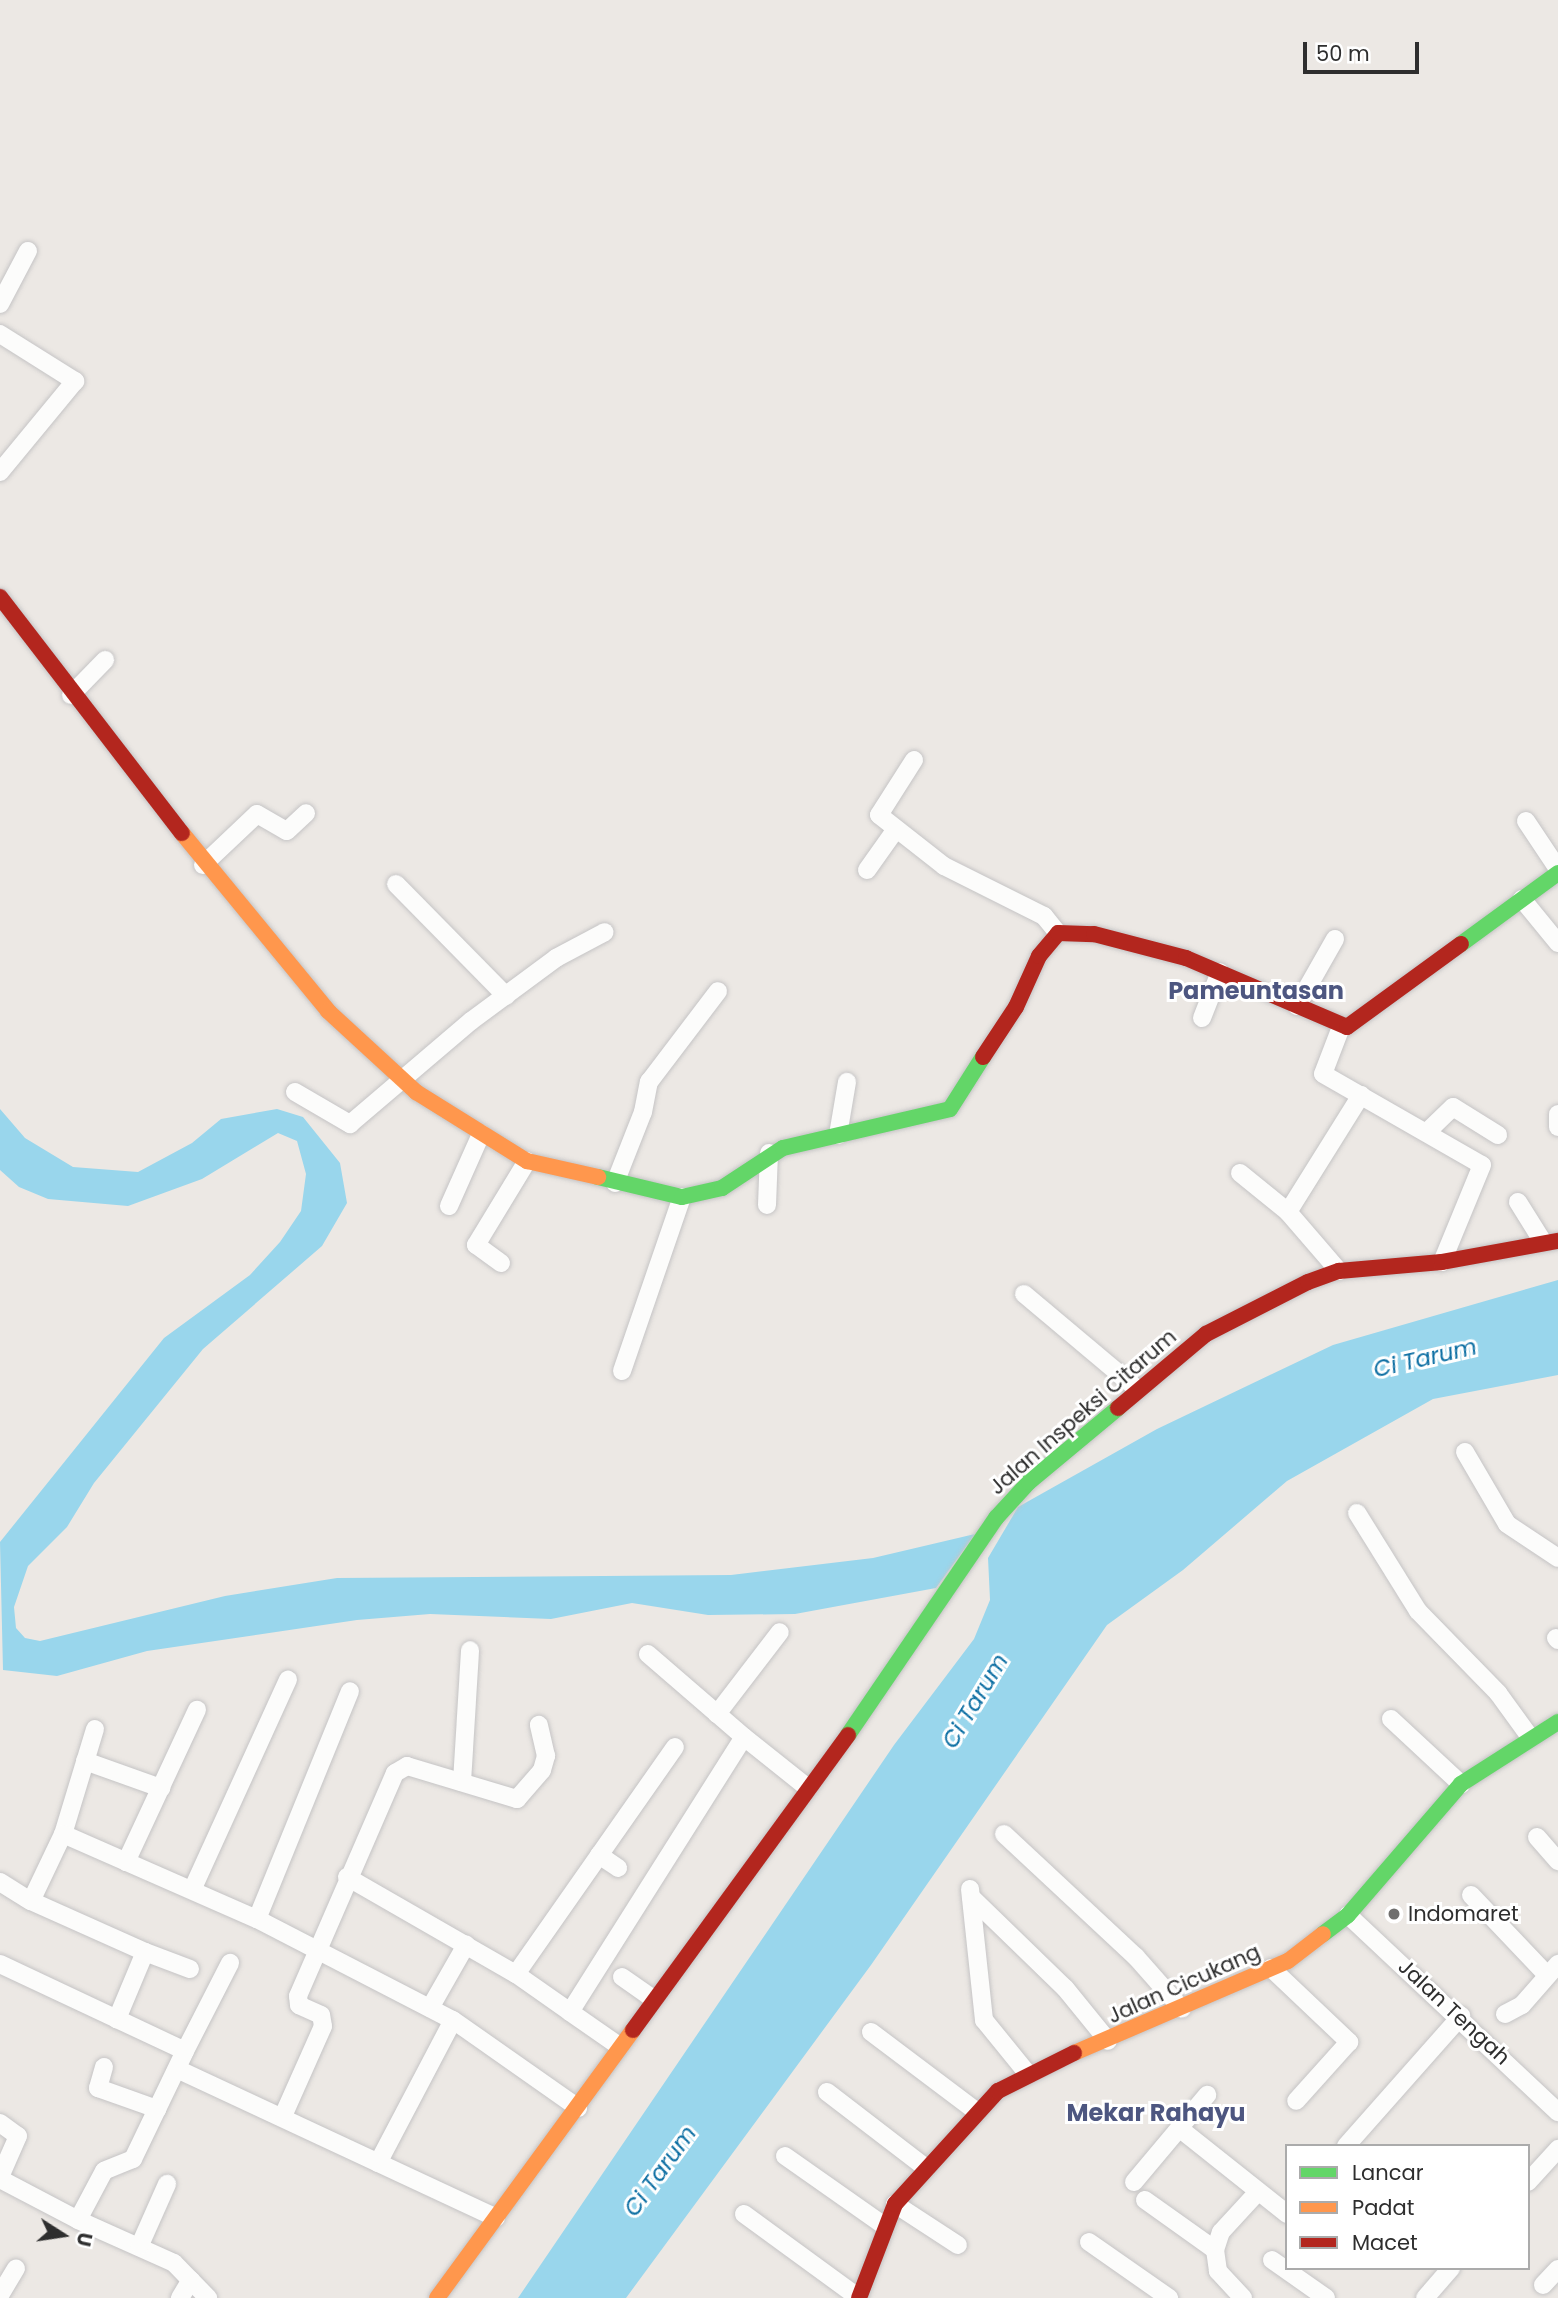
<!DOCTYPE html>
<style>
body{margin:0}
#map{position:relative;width:1558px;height:2298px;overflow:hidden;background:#ece8e4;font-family:Poppins,sans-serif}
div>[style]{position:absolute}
.water>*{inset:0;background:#99d6ec}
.roads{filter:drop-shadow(0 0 2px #c5c4c5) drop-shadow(0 0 2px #c5c4c5)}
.street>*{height:18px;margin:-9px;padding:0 9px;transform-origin:9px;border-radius:9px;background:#fcfcfb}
.fast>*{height:16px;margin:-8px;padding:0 8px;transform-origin:8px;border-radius:8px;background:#63d668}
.slow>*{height:16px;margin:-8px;padding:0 8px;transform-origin:8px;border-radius:8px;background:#ff974d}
.jam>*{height:16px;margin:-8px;padding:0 8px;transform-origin:8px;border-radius:8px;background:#b3261e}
.dots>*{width:19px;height:19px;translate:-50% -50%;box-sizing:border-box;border:4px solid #fff;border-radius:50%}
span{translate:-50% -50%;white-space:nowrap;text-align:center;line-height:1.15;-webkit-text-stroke:6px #fff;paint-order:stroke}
.street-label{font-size:21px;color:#2e2e2e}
.poi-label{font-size:21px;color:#2e2e2e}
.left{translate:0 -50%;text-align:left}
.water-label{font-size:23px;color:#0d6fa3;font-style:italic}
.quarter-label{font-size:24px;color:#4d5680;font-weight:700}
.legend{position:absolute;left:1285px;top:2144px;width:245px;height:126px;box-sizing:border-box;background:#fff;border:2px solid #ababab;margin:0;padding:9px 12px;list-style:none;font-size:21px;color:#2e2e2e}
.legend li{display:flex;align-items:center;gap:14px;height:35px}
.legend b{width:35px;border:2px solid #ababab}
.north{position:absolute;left:28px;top:2200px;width:70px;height:70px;-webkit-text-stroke:5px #fff;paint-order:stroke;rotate:102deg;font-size:19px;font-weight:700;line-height:28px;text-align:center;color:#2e2e2e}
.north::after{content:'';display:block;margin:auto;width:24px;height:32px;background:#2e2e2e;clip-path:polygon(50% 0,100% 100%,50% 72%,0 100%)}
.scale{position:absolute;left:1303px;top:42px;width:116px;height:32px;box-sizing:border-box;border:4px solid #2e2e2e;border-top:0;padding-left:9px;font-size:21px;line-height:24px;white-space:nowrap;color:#2e2e2e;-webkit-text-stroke:5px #fff;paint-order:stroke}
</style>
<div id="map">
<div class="water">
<i style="clip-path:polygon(0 1109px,25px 1138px,73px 1167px,138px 1172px,192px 1143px,221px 1119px,277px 1109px,303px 1117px,340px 1163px,347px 1203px,322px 1246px,203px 1349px,94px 1483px,67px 1527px,28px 1566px,14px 1607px,16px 1628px,25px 1638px,40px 1641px,225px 1596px,337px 1578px,731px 1575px,873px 1558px,975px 1534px,936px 1588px,795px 1614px,708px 1615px,632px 1603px,551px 1619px,430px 1614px,357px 1620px,147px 1651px,57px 1676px,3px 1670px,0 1542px,164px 1338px,250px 1275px,280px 1242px,301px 1211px,306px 1174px,297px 1141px,278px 1133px,202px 1179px,128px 1206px,48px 1199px,19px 1187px,0 1170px)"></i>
<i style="clip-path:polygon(1558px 1280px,1558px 1375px,1433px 1399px,1287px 1481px,1183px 1570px,1107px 1625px,871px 1965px,626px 2298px,518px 2298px,894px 1745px,974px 1639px,990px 1600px,988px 1558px,1018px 1507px,1157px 1429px,1333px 1345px)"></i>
</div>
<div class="roads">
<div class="street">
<i style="left:0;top:304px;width:60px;rotate:-62.2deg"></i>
<i style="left:0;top:334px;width:89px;rotate:32.1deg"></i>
<i style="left:75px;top:381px;width:118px;rotate:129.5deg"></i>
<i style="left:71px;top:695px;width:49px;rotate:-45.8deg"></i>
<i style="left:914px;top:760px;width:65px;rotate:122.5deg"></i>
<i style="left:879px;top:815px;width:83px;rotate:38.1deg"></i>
<i style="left:944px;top:866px;width:112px;rotate:26.6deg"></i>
<i style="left:1044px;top:916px;width:22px;rotate:51deg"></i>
<i style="left:1526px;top:821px;width:58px;rotate:56.3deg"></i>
<i style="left:203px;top:865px;width:74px;rotate:-43.4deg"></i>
<i style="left:257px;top:814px;width:34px;rotate:30deg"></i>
<i style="left:287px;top:831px;width:26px;rotate:-43deg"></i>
<i style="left:867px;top:870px;width:50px;rotate:-54.7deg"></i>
<i style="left:396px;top:884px;width:157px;rotate:45.5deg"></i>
<i style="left:1522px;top:899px;width:57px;rotate:50.7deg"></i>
<i style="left:1297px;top:1006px;width:77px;rotate:-60.4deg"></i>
<i style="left:1202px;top:1018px;width:49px;rotate:-68.6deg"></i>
<i style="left:1341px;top:1027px;width:50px;rotate:111deg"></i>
<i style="left:1323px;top:1074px;width:183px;rotate:29.8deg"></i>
<i style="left:1482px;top:1165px;width:105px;rotate:112.4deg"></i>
<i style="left:295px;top:1092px;width:64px;rotate:30.2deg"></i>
<i style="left:350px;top:1124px;width:159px;rotate:-40.4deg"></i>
<i style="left:471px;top:1021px;width:106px;rotate:-36.5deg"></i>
<i style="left:556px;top:958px;width:55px;rotate:-28deg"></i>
<i style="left:1558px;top:1114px;width:13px;rotate:90deg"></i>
<i style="left:1427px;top:1132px;width:36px;rotate:-44deg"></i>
<i style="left:1453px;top:1107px;width:53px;rotate:31.9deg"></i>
<i style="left:838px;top:1135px;width:54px;rotate:-80.4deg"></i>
<i style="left:1240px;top:1173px;width:62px;rotate:39.1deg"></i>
<i style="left:1288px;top:1212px;width:78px;rotate:49.2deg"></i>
<i style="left:615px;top:1183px;width:76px;rotate:-68.5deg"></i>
<i style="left:643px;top:1112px;width:31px;rotate:-79deg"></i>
<i style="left:649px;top:1082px;width:114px;rotate:-52.8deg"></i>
<i style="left:1518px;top:1202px;width:47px;rotate:58deg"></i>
<i style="left:767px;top:1205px;width:52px;rotate:-87.8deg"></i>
<i style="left:449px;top:1206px;width:79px;rotate:-66deg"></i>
<i style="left:1288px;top:1212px;width:138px;rotate:-58deg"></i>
<i style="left:501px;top:1263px;width:31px;rotate:-144deg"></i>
<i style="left:476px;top:1245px;width:98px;rotate:-58.7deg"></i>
<i style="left:1024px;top:1294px;width:146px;rotate:40deg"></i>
<i style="left:622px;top:1371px;width:184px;rotate:-71deg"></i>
<i style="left:1465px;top:1452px;width:83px;rotate:59.7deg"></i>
<i style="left:1507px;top:1524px;width:61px;rotate:33.7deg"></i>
<i style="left:1357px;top:1513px;width:115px;rotate:58.1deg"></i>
<i style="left:1418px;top:1611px;width:115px;rotate:45.7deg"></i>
<i style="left:1498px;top:1693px;width:54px;rotate:54deg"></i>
<i style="left:1556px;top:1638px;width:3px;rotate:45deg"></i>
<i style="left:717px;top:1714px;width:103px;rotate:-52.5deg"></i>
<i style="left:1391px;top:1719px;width:96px;rotate:42.9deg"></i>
<i style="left:95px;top:1729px;width:110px;rotate:106.9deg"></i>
<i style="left:63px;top:1834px;width:212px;rotate:23.7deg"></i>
<i style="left:257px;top:1919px;width:220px;rotate:27.3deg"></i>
<i style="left:453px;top:2020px;width:153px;rotate:35.1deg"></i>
<i style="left:744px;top:1737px;width:82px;rotate:38.6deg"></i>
<i style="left:85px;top:1761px;width:81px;rotate:19.6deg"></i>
<i style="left:462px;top:1782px;width:132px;rotate:-86.5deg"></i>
<i style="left:63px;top:1834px;width:74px;rotate:115.5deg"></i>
<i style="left:31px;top:1901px;width:125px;rotate:24.1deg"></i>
<i style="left:145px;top:1952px;width:73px;rotate:112.7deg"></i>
<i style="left:117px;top:2019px;width:75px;rotate:25.2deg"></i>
<i style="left:185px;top:2051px;width:120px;rotate:115.7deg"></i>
<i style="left:133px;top:2159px;width:31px;rotate:158deg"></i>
<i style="left:104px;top:2171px;width:55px;rotate:118deg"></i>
<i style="left:78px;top:2220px;width:105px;rotate:24.1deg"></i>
<i style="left:174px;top:2263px;width:49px;rotate:45.8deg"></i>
<i style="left:1004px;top:1834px;width:180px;rotate:43deg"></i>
<i style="left:1136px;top:1957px;width:69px;rotate:48.5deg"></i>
<i style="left:1537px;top:1837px;width:32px;rotate:49deg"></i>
<i style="left:599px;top:1855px;width:23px;rotate:34deg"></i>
<i style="left:126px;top:1862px;width:168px;rotate:-65deg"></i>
<i style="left:347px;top:1877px;width:195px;rotate:29.9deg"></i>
<i style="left:516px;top:1974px;width:66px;rotate:35.1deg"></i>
<i style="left:0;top:1882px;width:36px;rotate:32deg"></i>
<i style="left:193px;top:1888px;width:229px;rotate:-65.5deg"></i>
<i style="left:970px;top:1889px;width:132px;rotate:83.9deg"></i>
<i style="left:984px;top:2020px;width:68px;rotate:50.9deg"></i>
<i style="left:1471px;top:1895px;width:110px;rotate:46.5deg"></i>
<i style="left:971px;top:1897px;width:131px;rotate:44.1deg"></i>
<i style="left:1065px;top:1988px;width:68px;rotate:50.9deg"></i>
<i style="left:1348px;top:1915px;width:288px;rotate:43.2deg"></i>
<i style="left:257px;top:1919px;width:246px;rotate:-67.8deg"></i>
<i style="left:145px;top:1952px;width:48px;rotate:20.7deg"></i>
<i style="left:0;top:1964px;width:129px;rotate:25.2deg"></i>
<i style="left:1271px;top:1968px;width:108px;rotate:43.5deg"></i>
<i style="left:1349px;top:2042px;width:79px;rotate:131.9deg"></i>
<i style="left:516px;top:1974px;width:277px;rotate:-55deg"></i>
<i style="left:622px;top:1977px;width:39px;rotate:35deg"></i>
<i style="left:430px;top:2008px;width:73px;rotate:-60.3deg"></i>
<i style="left:1505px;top:2014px;width:19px;rotate:-28deg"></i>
<i style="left:1522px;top:2005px;width:55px;rotate:-48.7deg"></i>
<i style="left:871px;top:2032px;width:133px;rotate:37deg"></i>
<i style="left:619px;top:2046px;width:60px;rotate:-145.2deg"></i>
<i style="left:570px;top:2012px;width:325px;rotate:-57.7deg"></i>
<i style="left:744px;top:1737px;width:127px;rotate:-139.2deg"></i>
<i style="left:185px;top:2051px;width:99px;rotate:-62.9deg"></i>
<i style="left:104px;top:2067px;width:22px;rotate:106deg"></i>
<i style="left:98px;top:2088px;width:63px;rotate:19.6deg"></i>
<i style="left:177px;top:2069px;width:352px;rotate:25deg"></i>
<i style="left:827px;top:2092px;width:125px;rotate:37.5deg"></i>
<i style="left:283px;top:2116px;width:98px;rotate:-66deg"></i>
<i style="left:323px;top:2026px;width:11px;rotate:-100deg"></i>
<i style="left:321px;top:2015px;width:24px;rotate:-156deg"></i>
<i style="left:299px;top:2005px;width:9px;rotate:-96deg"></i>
<i style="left:298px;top:1996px;width:243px;rotate:-66.5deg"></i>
<i style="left:395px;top:1773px;width:14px;rotate:-30deg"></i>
<i style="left:407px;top:1766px;width:115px;rotate:16.7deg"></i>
<i style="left:517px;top:1799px;width:38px;rotate:-49deg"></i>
<i style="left:542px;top:1770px;width:15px;rotate:-74deg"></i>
<i style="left:546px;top:1756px;width:32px;rotate:-103deg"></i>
<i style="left:0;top:2123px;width:22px;rotate:36deg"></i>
<i style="left:18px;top:2136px;width:45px;rotate:113.7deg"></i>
<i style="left:1179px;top:2128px;width:138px;rotate:38.5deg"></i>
<i style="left:1346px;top:2146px;width:174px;rotate:-48.5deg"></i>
<i style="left:785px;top:2156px;width:120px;rotate:35.1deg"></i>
<i style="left:378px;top:2163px;width:161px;rotate:-62.3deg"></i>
<i style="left:0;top:2179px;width:88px;rotate:27.7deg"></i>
<i style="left:1134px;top:2182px;width:114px;rotate:-50deg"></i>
<i style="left:1528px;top:2182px;width:45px;rotate:-47.7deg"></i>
<i style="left:1145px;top:2200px;width:86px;rotate:35.5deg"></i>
<i style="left:895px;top:2204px;width:75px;rotate:33.1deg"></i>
<i style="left:744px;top:2214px;width:142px;rotate:36.1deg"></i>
<i style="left:1089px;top:2242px;width:98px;rotate:35deg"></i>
<i style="left:140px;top:2245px;width:67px;rotate:-66.1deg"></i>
<i style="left:1272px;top:2260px;width:66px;rotate:35.1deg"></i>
<i style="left:1543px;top:2285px;width:22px;rotate:-47deg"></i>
<i style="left:0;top:2295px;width:31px;rotate:-59deg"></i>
<i style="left:180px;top:2298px;width:21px;rotate:-59deg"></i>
<i style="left:1243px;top:2298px;width:37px;rotate:-133deg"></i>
<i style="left:1218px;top:2271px;width:21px;rotate:-98deg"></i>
<i style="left:1215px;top:2250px;width:19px;rotate:-72deg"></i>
<i style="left:1221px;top:2232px;width:52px;rotate:-47.4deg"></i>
<i style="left:1425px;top:2298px;width:40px;rotate:-49deg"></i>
</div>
<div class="fast">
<i style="left:1461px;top:944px;width:120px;rotate:-36.2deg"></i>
<i style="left:598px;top:1177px;width:86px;rotate:13.4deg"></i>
<i style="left:682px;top:1197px;width:41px;rotate:-12.7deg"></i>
<i style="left:722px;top:1188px;width:73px;rotate:-33.3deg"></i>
<i style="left:783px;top:1148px;width:171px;rotate:-13.1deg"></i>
<i style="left:950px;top:1109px;width:62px;rotate:-57.6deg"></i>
<i style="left:848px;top:1735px;width:263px;rotate:-55.7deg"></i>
<i style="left:996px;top:1518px;width:49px;rotate:-47.5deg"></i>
<i style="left:1029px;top:1482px;width:116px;rotate:-39.7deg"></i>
<i style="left:1323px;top:1934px;width:31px;rotate:-37deg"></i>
<i style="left:1348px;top:1915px;width:173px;rotate:-49.2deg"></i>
<i style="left:1461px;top:1784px;width:115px;rotate:-32.6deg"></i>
</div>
<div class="slow">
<i style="left:182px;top:833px;width:230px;rotate:50.6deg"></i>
<i style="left:328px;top:1011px;width:120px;rotate:42.6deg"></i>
<i style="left:416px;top:1092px;width:131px;rotate:31.9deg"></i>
<i style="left:527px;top:1161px;width:73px;rotate:12.7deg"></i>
<i style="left:1074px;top:2053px;width:233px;rotate:-23.3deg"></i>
<i style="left:1288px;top:1961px;width:44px;rotate:-37.6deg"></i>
<i style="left:437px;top:2298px;width:332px;rotate:-53.8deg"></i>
</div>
<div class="jam">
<i style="left:0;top:597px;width:298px;rotate:52.4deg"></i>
<i style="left:983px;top:1057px;width:60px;rotate:-56.6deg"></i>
<i style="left:1016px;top:1007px;width:56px;rotate:-65.7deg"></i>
<i style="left:1039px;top:956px;width:30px;rotate:-50deg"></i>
<i style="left:1058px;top:933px;width:36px;rotate:2deg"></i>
<i style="left:1094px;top:934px;width:95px;rotate:14.6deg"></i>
<i style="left:1186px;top:958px;width:175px;rotate:23.2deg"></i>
<i style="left:1347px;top:1027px;width:141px;rotate:-36.1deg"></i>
<i style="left:1118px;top:1408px;width:115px;rotate:-40.1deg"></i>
<i style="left:1206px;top:1334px;width:114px;rotate:-27deg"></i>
<i style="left:1308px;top:1282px;width:33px;rotate:-20deg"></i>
<i style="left:1339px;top:1271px;width:103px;rotate:-5deg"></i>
<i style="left:1442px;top:1262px;width:118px;rotate:-10.3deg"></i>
<i style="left:633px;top:2030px;width:365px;rotate:-53.9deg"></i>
<i style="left:859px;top:2298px;width:101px;rotate:-69deg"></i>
<i style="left:895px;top:2204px;width:153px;rotate:-47.7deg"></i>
<i style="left:998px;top:2091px;width:85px;rotate:-26.6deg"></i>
</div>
</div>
<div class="dots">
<i style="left:1394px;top:1914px;background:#706f6e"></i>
</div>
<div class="street-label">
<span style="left:1083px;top:1412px;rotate:-41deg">Jalan Inspeksi Citarum</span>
<span style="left:1184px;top:1984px;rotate:-24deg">Jalan Cicukang</span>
<span style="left:1454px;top:2012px;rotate:43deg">Jalan Tengah</span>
</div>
<div class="poi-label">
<span class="left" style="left:1408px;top:1914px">Indomaret</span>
</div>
<div class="water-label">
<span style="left:1425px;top:1358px;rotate:-13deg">Ci Tarum</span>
<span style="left:975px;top:1701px;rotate:-59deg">Ci Tarum</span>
<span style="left:660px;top:2171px;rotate:-54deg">Ci Tarum</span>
</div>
<div class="quarter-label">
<span style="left:1256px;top:991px">Pameuntasan</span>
<span style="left:1156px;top:2113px">Mekar Rahayu</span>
</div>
<ul class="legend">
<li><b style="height:9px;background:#63d668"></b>Lancar</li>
<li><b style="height:9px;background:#ff974d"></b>Padat</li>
<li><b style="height:9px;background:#b3261e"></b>Macet</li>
</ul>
<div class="north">U</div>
<div class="scale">50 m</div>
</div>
